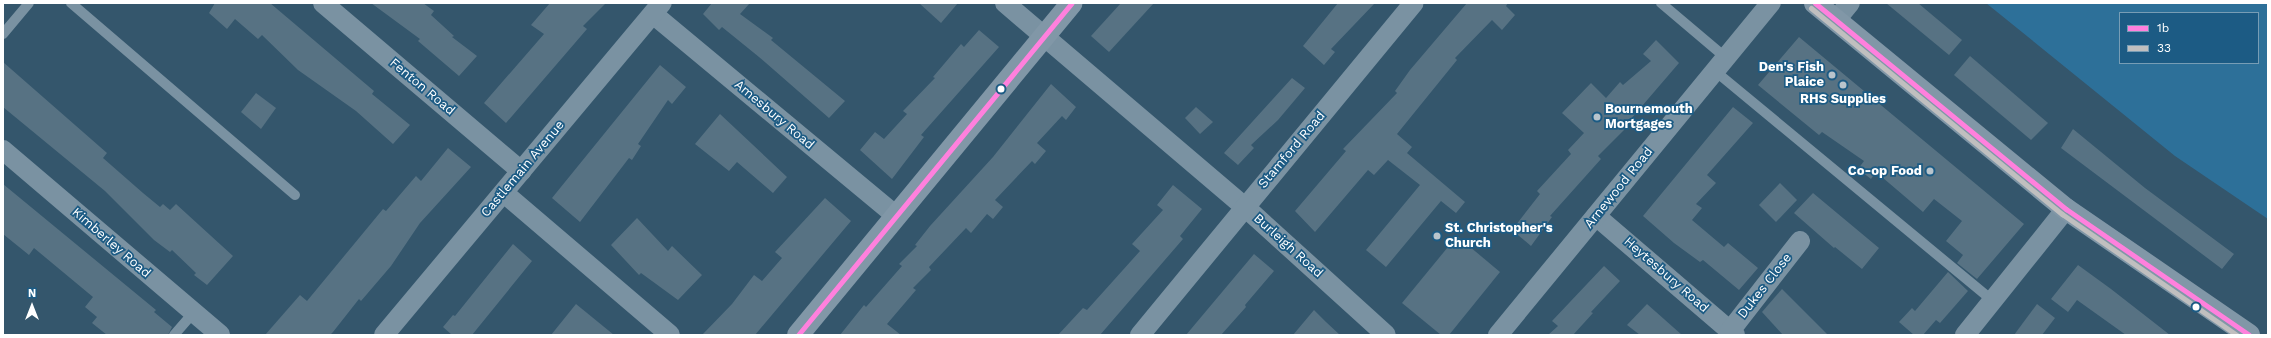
<!DOCTYPE html>
<style>
body{margin:0}
#map{position:relative;width:2271px;height:338px;overflow:hidden;background:#34566c;font-family:"Work Sans",sans-serif}
div>[style]{position:absolute}
.green>*{inset:0;background:#2d7099}
.building>*{inset:0;background:#577283}
.lane>*{height:10px;margin:-5px;padding:0 5px;transform-origin:5px;border-radius:5px;background:#7a92a2}
.street>*{height:20px;margin:-10px;padding:0 10px;transform-origin:10px;border-radius:10px;background:#7a92a2}
.secondary>*{height:22px;margin:-11px;padding:0 11px;transform-origin:11px;border-radius:11px;background:#8197a7}
.bus-1>*{height:5px;margin:-2.5px;padding:0 2.5px;transform-origin:2.5px;border-radius:2.5px;background:#ff80dd}
.bus-2>*{height:5px;margin:-2.5px;padding:0 2.5px;transform-origin:2.5px;border-radius:2.5px;background:#c0bfbf}
.dots>*{width:11px;height:11px;translate:-50% -50%;box-sizing:border-box;border:2px solid #1c5b84;border-radius:50%}
span{translate:-50% -50%;white-space:nowrap;text-align:center;line-height:1.15;-webkit-text-stroke:3.5px #1c5b84;paint-order:stroke}
.poi-label{font-size:13px;color:#fff;font-weight:700}
.right{translate:-100% -50%;text-align:right}
.left{translate:0 -50%;text-align:left}
.street-label{font-size:13px;color:#fff}
.frame{position:absolute;inset:0;border:4px solid #fff;pointer-events:none}
.legend{position:absolute;left:2119px;top:12px;width:140px;height:52px;box-sizing:border-box;background:#1c5b84;border:1px solid #779db5;margin:0;padding:5px 7px;list-style:none;font-size:12px;color:#fff}
.legend li{display:flex;align-items:center;gap:8px;height:20px}
.legend b{width:20px;border:1px solid #779db5}
.north{position:absolute;left:12px;top:286px;width:40px;height:40px;-webkit-text-stroke:3px #1c5b84;paint-order:stroke;rotate:0deg;font-size:11px;font-weight:700;line-height:16px;text-align:center;color:#fff}
.north::after{content:'';display:block;margin:auto;width:14px;height:18px;background:#fff;clip-path:polygon(50% 0,100% 100%,50% 72%,0 100%)}
</style>
<div id="map">
<div class="green">
<i style="clip-path:polygon(evenodd,1986px 3px,2268px 3px,2268px 219px,2175px 156px,1986px 3px,2120px 13px,2258px 13px,2258px 63px,2120px 63px,2120px 13px)"></i>
</div>
<div class="building">
<i style="clip-path:polygon(215px 3px,270px 3px,374px 91px,372px 94px,410px 125px,393px 144px,356px 111px,298px 70px,262px 35px,258px 39px,235px 19px,227px 29px,209px 13px)"></i>
<i style="clip-path:polygon(371px 3px,423px 3px,434px 11px,431px 15px,454px 36px,452px 37px,477px 56px,459px 76px,418px 41px,420px 39px)"></i>
<i style="clip-path:polygon(550px 3px,606px 3px,583px 26px,587px 29px,506px 123px,484px 103px,544px 34px,531px 25px)"></i>
<i style="clip-path:polygon(712px 3px,750px 3px,740px 14px,773px 38px,771px 40px,845px 101px,829px 118px,759px 57px,722px 27px,719px 30px,703px 14px)"></i>
<i style="clip-path:polygon(919px 3px,958px 3px,941px 23px)"></i>
<i style="clip-path:polygon(1121px 3px,1154px 3px,1109px 52px,1091px 36px)"></i>
<i style="clip-path:polygon(1338px 3px,1375px 3px,1331px 49px,1335px 52px,1324px 65px,1303px 46px)"></i>
<i style="clip-path:polygon(1467px 3px,1508px 3px,1506px 6px,1515px 15px,1502px 30px,1492px 20px,1455px 58px,1457px 60px,1397px 134px,1412px 147px,1407px 153px,1465px 202px,1456px 213px,1441px 201px,1386px 267px,1366px 250px,1420px 185px,1388px 160px,1374px 175px,1368px 170px,1315px 232px,1295px 211px,1346px 151px,1343px 149px,1397px 93px,1395px 91px,1410px 70px)"></i>
<i style="clip-path:polygon(1886px 3px,1918px 3px,1962px 40px,1949px 55px)"></i>
<i style="clip-path:polygon(979px 30px,999px 47px,921px 135px,924px 137px,892px 179px,860px 150px,875px 132px,884px 139px,907px 114px,903px 111px,935px 78px,933px 77px,961px 44px,964px 47px)"></i>
<i style="clip-path:polygon(1799px 37px,2024px 224px,1977px 279px,1957px 263px,1963px 255px,1946px 241px,1962px 221px,1934px 199px,1923px 212px,1876px 172px,1871px 179px,1858px 169px,1864px 161px,1822px 132px,1819px 135px,1758px 85px)"></i>
<i style="clip-path:polygon(1656px 40px,1679px 63px,1630px 120px,1632px 122px,1598px 156px,1601px 159px,1550px 216px,1552px 217px,1531px 246px,1512px 230px,1540px 194px,1537px 191px,1571px 154px,1568px 150px,1584px 133px,1562px 113px,1591px 83px,1606px 98px,1620px 82px,1623px 85px,1651px 61px,1643px 54px)"></i>
<i style="clip-path:polygon(1970px 56px,2048px 123px,2031px 140px,1954px 75px)"></i>
<i style="clip-path:polygon(3px 62px,107px 153px,103px 158px,143px 193px,160px 207px,163px 204px,170px 210px,176px 204px,233px 256px,207px 285px,194px 275px,196px 273px,172px 250px,170px 252px,154px 240px,105px 191px,3px 107px)"></i>
<i style="clip-path:polygon(660px 65px,686px 87px,672px 104px,668px 100px,638px 144px,641px 146px,632px 160px,629px 158px,580px 222px,552px 198px)"></i>
<i style="clip-path:polygon(1292px 78px,1305px 88px,1278px 120px,1251px 145px,1254px 148px,1238px 165px,1224px 153px)"></i>
<i style="clip-path:polygon(1051px 84px,1076px 107px,1066px 120px,1062px 116px,1037px 143px,1046px 151px,1035px 164px,1032px 161px,995px 200px,1003px 207px,993px 219px,987px 214px,971px 233px,966px 228px,929px 267px,931px 270px,913px 288px,916px 290px,887px 324px,901px 335px,840px 335px,864px 305px,866px 307px,902px 266px,899px 264px,917px 246px,915px 245px,930px 226px,993px 157px)"></i>
<i style="clip-path:polygon(256px 93px,276px 108px,261px 129px,241px 112px)"></i>
<i style="clip-path:polygon(1196px 107px,1213px 122px,1200px 134px,1185px 118px)"></i>
<i style="clip-path:polygon(1733px 107px,1753px 123px,1707px 175px,1716px 183px,1696px 204px,1702px 208px,1692px 220px,1724px 247px,1728px 243px,1758px 268px,1739px 290px,1703px 260px,1700px 262px,1674px 243px,1643px 216px)"></i>
<i style="clip-path:polygon(720px 114px,787px 177px,773px 193px,737px 162px,729px 171px,695px 144px)"></i>
<i style="clip-path:polygon(2073px 129px,2145px 188px,2234px 254px,2222px 269px,2061px 148px)"></i>
<i style="clip-path:polygon(448px 148px,471px 167px,420px 223px,391px 266px,361px 301px,359px 299px,333px 332px,330px 335px,265px 335px,300px 295px,307px 301px,383px 209px,386px 211px,416px 176px,421px 181px)"></i>
<i style="clip-path:polygon(1780px 183px,1797px 200px,1776px 222px,1759px 205px)"></i>
<i style="clip-path:polygon(3px 184px,156px 310px,154px 312px,172px 327px,168px 335px,107px 335px,92px 323px,97px 317px,85px 307px,93px 297px,34px 248px,29px 255px,3px 234px)"></i>
<i style="clip-path:polygon(1173px 185px,1202px 209px,1180px 236px,1183px 239px,1100px 335px,1058px 335px,1083px 308px,1087px 310px,1140px 251px,1132px 244px,1163px 210px,1157px 205px)"></i>
<i style="clip-path:polygon(1813px 193px,1879px 248px,1862px 269px,1835px 247px,1834px 248px,1794px 213px)"></i>
<i style="clip-path:polygon(825px 198px,851px 221px,755px 335px,702px 335px,732px 304px,754px 275px,762px 281px,782px 258px,775px 252px)"></i>
<i style="clip-path:polygon(637px 218px,668px 251px,672px 246px,702px 275px,678px 300px,641px 273px,639px 275px,611px 245px)"></i>
<i style="clip-path:polygon(1457px 236px,1500px 272px,1449px 335px,1441px 335px,1402px 303px)"></i>
<i style="clip-path:polygon(513px 244px,532px 261px,472px 335px,452px 335px,443px 327px,453px 315px,455px 316px)"></i>
<i style="clip-path:polygon(1254px 254px,1274px 271px,1245px 305px,1246px 307px,1221px 335px,1186px 335px)"></i>
<i style="clip-path:polygon(2078px 265px,2111px 289px,2170px 335px,2126px 335px,2077px 300px,2068px 312px,2051px 299px)"></i>
<i style="clip-path:polygon(1604px 266px,1620px 281px,1591px 312px,1593px 313px,1573px 335px,1548px 335px,1558px 326px,1552px 321px)"></i>
<i style="clip-path:polygon(1948px 272px,1968px 291px,1940px 323px,1936px 320px,1923px 335px,1914px 335px,1899px 322px,1912px 308px,1915px 311px)"></i>
<i style="clip-path:polygon(1782px 289px,1828px 335px,1783px 335px,1762px 312px)"></i>
<i style="clip-path:polygon(576px 304px,614px 335px,551px 335px)"></i>
<i style="clip-path:polygon(1647px 304px,1682px 335px,1640px 335px,1627px 325px)"></i>
<i style="clip-path:polygon(2037px 304px,2055px 318px,2042px 335px,2014px 335px)"></i>
<i style="clip-path:polygon(1314px 310px,1326px 322px,1340px 335px,1293px 335px)"></i>
</div>
<div class="lane">
<i style="left:71px;top:3px;width:295px;rotate:40.6deg"></i>
<i style="left:1661px;top:3px;width:85px;rotate:40.2deg"></i>
<i style="left:3px;top:34px;width:40px;rotate:-50deg"></i>
<i style="left:1715px;top:71px;width:361px;rotate:39.6deg"></i>
<i style="left:174px;top:335px;width:29px;rotate:-49deg"></i>
</div>
<div class="street">
<i style="left:323px;top:3px;width:260px;rotate:40.3deg"></i>
<i style="left:1005px;top:3px;width:315px;rotate:40.4deg"></i>
<i style="left:1245px;top:207px;width:190px;rotate:42.2deg"></i>
<i style="left:653px;top:14px;width:316px;rotate:39.7deg"></i>
<i style="left:1836px;top:20px;width:22px;rotate:-51deg"></i>
<i style="left:3px;top:150px;width:285px;rotate:40.4deg"></i>
<i style="left:504px;top:193px;width:218px;rotate:40.5deg"></i>
<i style="left:1596px;top:216px;width:183px;rotate:40.6deg"></i>
<i style="left:1730px;top:331px;width:114px;rotate:-52.1deg"></i>
<i style="left:384px;top:335px;width:433px;rotate:-50.1deg"></i>
<i style="left:1140px;top:335px;width:430px;rotate:-50.5deg"></i>
<i style="left:1498px;top:335px;width:430px;rotate:-50.6deg"></i>
<i style="left:1965px;top:335px;width:161px;rotate:-51.3deg"></i>
</div>
<div class="secondary">
<i style="left:1815px;top:3px;width:325px;rotate:39.4deg"></i>
<i style="left:2066px;top:209px;width:222px;rotate:34.5deg"></i>
<i style="left:798px;top:335px;width:430px;rotate:-50.5deg"></i>
</div>
<div class="bus-1">
<i style="left:1815px;top:3px;width:325px;rotate:39.4deg"></i>
<i style="left:2066px;top:209px;width:222px;rotate:34.5deg"></i>
<i style="left:798px;top:335px;width:430px;rotate:-50.5deg"></i>
</div>
<div class="bus-2">
<i style="left:1811px;top:8px;width:325px;rotate:39.4deg"></i>
<i style="left:2062px;top:214px;width:213px;rotate:34.7deg"></i>
</div>
<div class="dots">
<i style="left:1832px;top:75px;background:#b8c4cc"></i>
<i style="left:1843px;top:85px;background:#b8c4cc"></i>
<i style="left:1001px;top:89px;background:#fff"></i>
<i style="left:1597px;top:117px;background:#b8c4cc"></i>
<i style="left:1930px;top:171px;background:#b8c4cc"></i>
<i style="left:1437px;top:236px;background:#b8c4cc"></i>
<i style="left:2196px;top:307px;background:#fff"></i>
</div>
<div class="poi-label">
<span class="right" style="left:1824px;top:75px">Den's Fish<br>Plaice</span>
<span style="left:1843px;top:99px">RHS Supplies</span>
<span class="left" style="left:1605px;top:117px">Bournemouth<br>Mortgages</span>
<span class="right" style="left:1922px;top:171px">Co-op Food</span>
<span class="left" style="left:1445px;top:236px">St. Christopher's<br>Church</span>
</div>
<div class="street-label">
<span style="left:422px;top:87px;rotate:40deg">Fenton Road</span>
<span style="left:774px;top:115px;rotate:40deg">Amesbury Road</span>
<span style="left:1292px;top:150px;rotate:-50deg">Stamford Road</span>
<span style="left:523px;top:169px;rotate:-50deg">Castlemain Avenue</span>
<span style="left:1619px;top:188px;rotate:-51deg">Arnewood Road</span>
<span style="left:111px;top:243px;rotate:41deg">Kimberley Road</span>
<span style="left:1288px;top:246px;rotate:42deg">Burleigh Road</span>
<span style="left:1666px;top:275px;rotate:41deg">Heytesbury Road</span>
<span style="left:1765px;top:286px;rotate:-52deg">Dukes Close</span>
</div>
<div class="frame"></div>
<ul class="legend">
<li><b style="height:5px;background:#ff80dd"></b>1b</li>
<li><b style="height:5px;background:#c0bfbf"></b>33</li>
</ul>
<div class="north">N</div>
</div>
